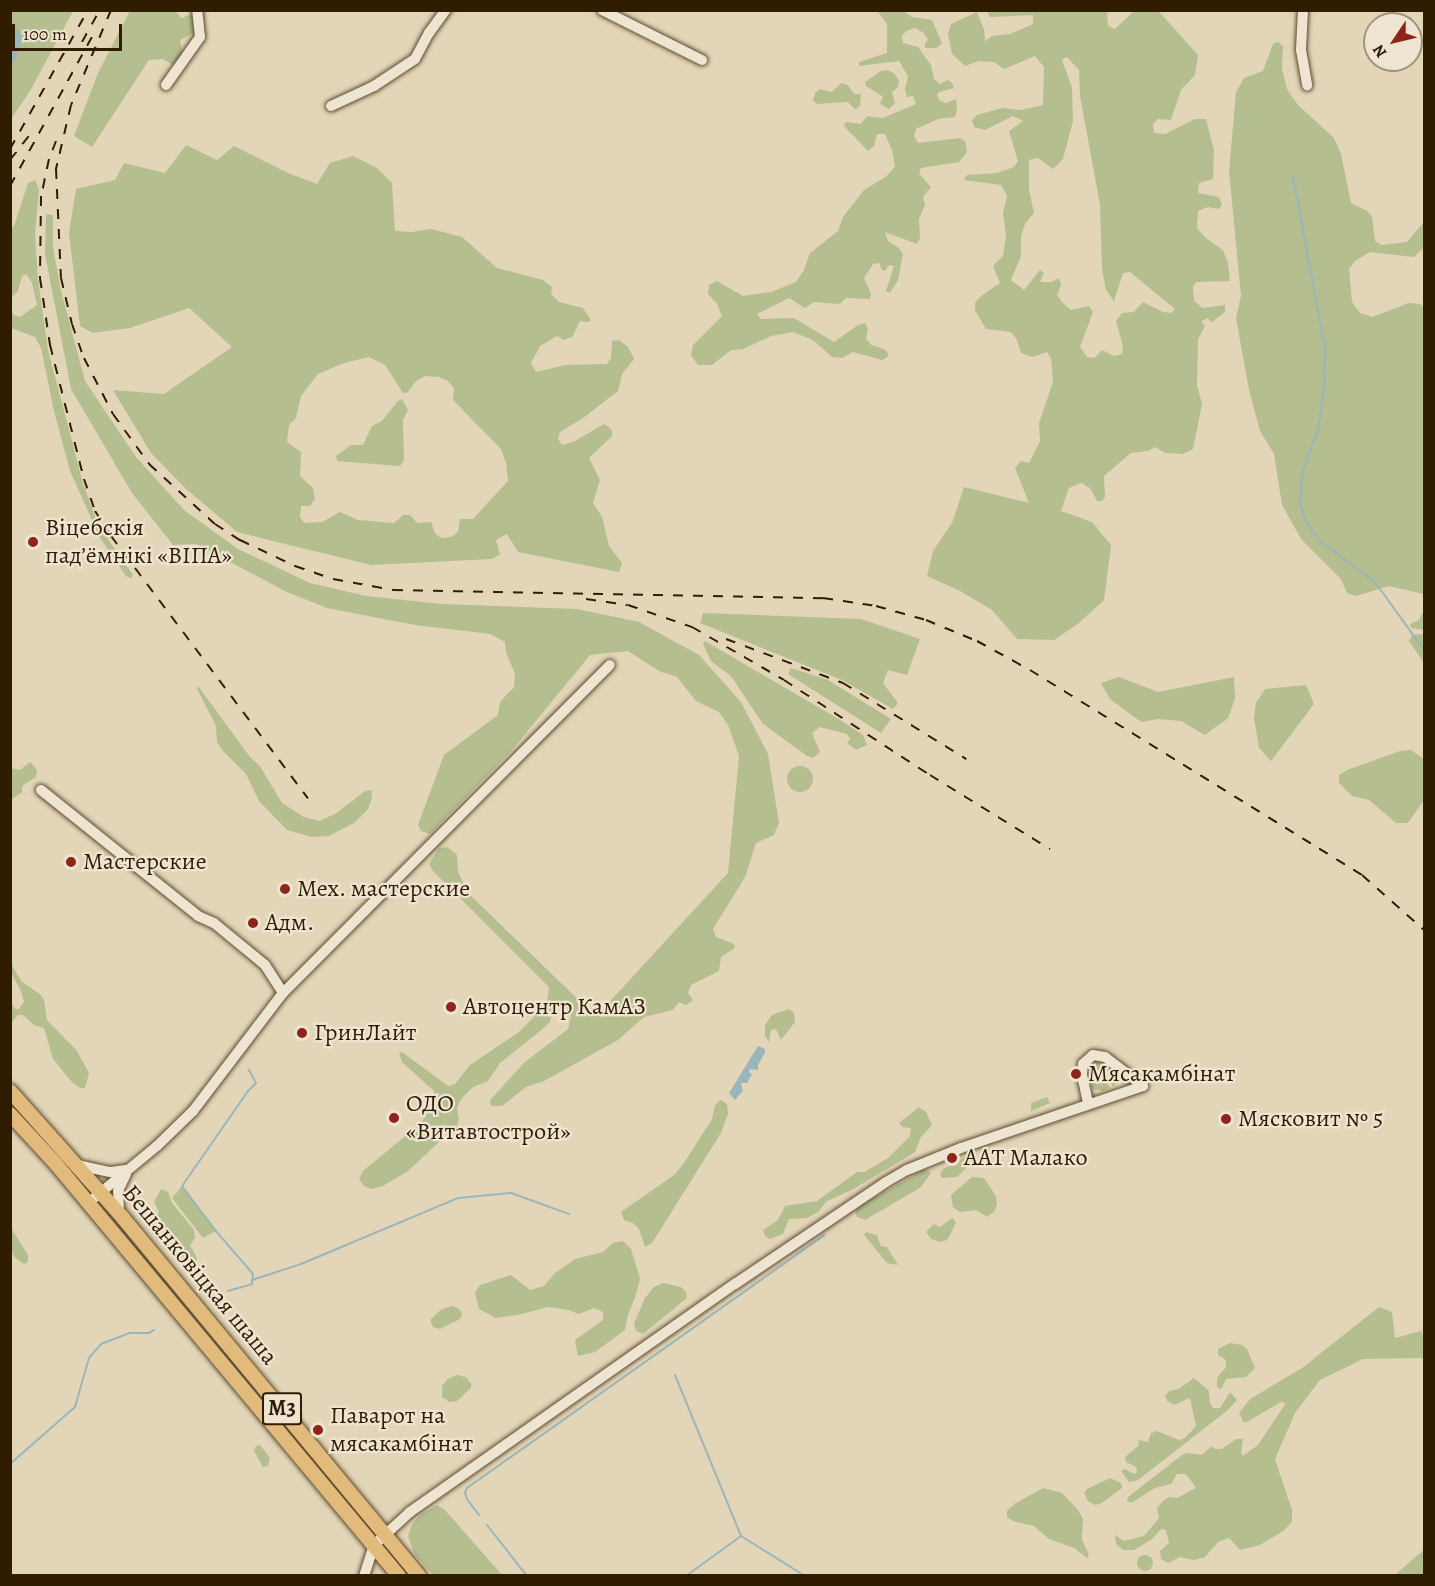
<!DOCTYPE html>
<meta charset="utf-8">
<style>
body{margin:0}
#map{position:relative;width:1435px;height:1586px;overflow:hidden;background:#e3d6b8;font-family:Alegreya,serif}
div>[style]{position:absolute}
.green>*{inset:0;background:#b4be8f}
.round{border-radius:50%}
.water>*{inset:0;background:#9bb6bb}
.stream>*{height:2px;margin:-1px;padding:0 1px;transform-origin:1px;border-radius:1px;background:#9bb6bb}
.roads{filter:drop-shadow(0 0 2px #5d4a2f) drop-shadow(0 0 2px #5d4a2f)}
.minor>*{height:10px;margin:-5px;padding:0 5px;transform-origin:5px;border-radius:5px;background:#ede4d1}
.major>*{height:14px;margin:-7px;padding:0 7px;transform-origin:7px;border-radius:7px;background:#e2bb7c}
.rail>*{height:2px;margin-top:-1px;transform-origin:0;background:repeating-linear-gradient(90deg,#301c01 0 10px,transparent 0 20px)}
.dots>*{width:16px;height:16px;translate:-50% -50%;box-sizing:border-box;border:3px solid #ede4d1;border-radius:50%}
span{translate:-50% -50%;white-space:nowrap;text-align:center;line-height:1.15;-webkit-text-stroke:4.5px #ede4d1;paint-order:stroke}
.shield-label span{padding:2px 4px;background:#ede4d1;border:2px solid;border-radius:4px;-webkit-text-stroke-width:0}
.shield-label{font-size:22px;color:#301c01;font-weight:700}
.poi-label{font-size:24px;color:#301c01}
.left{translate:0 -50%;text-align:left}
.street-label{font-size:24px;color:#301c01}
.frame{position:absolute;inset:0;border:12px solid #301c01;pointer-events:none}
.north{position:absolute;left:1363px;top:12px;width:60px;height:60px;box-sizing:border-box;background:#ede4d1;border:2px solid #a1947e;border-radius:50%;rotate:235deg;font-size:16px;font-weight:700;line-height:24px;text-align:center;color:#301c01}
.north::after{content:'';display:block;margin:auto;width:21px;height:27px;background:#8f2418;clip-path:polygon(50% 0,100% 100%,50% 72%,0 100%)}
.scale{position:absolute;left:12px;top:24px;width:110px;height:27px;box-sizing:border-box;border:3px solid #301c01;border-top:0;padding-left:8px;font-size:18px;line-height:21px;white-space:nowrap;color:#301c01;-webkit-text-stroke:4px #ede4d1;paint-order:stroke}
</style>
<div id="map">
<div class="green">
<i style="clip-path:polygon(11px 11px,73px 11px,30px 91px,11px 119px,11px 63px,14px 64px)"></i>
<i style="clip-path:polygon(130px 11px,175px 11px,182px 18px,192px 14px,195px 32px,180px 40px,183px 58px,173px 65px,163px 59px,149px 60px,92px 147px,74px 136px,98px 73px)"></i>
<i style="clip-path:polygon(877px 11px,903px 11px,912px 17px,932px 20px,942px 43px,937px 48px,925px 48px,925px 43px,928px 40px,924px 33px,915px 28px,906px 31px,902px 36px,903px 43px,918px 47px,931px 65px,934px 79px,940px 84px,948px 80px,952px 83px,954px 88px,939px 92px,937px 95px,940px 101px,946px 103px,956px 99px,957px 110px,955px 117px,938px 119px,916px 129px,914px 136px,918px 143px,960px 138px,965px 141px,967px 152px,959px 162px,921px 168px,919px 174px,931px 187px,923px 197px,925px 205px,919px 219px,920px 238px,917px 244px,885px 232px,888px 241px,899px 248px,903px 254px,898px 280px,890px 293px,886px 291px,894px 266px,889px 265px,885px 271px,882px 270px,879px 263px,873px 264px,864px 278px,871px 294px,870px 299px,846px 298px,840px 304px,814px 302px,805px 308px,789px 298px,757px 314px,761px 319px,794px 318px,834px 342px,858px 325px,865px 323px,868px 329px,866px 339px,872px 345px,886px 350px,889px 356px,882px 360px,853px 352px,842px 358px,832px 357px,813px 340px,793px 332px,771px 336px,743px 349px,731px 350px,712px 365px,698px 365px,691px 355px,693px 345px,722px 316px,717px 304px,708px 294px,709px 285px,717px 281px,743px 296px,771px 292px,796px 282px,804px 270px,810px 253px,838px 231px,843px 217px,864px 190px,887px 176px,895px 166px,892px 150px,885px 134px,877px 134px,874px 146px,868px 151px,844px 126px,846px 122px,861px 124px,867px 116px,883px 118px,916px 104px,913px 96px,907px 97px,905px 89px,908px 76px,899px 61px,859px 66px,859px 62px,887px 53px,887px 24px)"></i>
<i style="clip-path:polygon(evenodd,987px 11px,1107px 11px,1108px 26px,1115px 29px,1134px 11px,1156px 11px,1160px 13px,1198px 55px,1195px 75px,1181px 90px,1171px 120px,1158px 119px,1153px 124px,1154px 133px,1165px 134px,1195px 119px,1206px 119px,1214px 151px,1213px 179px,1199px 183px,1198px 193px,1219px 197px,1222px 205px,1219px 209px,1208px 207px,1198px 211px,1197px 228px,1207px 239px,1223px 250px,1228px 263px,1230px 281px,1196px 282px,1193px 287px,1194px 301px,1203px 308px,1225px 305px,1225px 312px,1212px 322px,1207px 318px,1201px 322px,1205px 326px,1198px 339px,1197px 385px,1202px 404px,1193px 449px,1183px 454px,1165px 453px,1155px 447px,1148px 451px,1131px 453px,1104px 476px,1105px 497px,1102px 501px,1097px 501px,1090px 488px,1081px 483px,1069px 488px,1061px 511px,1092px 522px,1111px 545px,1104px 600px,1079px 623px,1054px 640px,1017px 639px,992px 610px,960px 591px,927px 576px,933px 551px,952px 523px,964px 487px,1029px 503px,1015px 468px,1021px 461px,1029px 463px,1040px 441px,1039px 423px,1053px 382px,1051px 358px,1047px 352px,1032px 357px,1021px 353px,1017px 340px,1011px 332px,986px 329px,975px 310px,975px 303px,981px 296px,1000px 283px,993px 266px,1003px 256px,1006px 235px,1003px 213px,1007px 196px,1001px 185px,964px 180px,967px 175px,997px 173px,1014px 167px,1018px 161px,1009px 131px,1023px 121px,1013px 116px,985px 130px,974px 127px,972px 120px,977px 115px,1002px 108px,1021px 110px,1043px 105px,1044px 67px,1035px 56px,1004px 69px,994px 62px,979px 61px,965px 66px,952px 54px,948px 34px,951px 24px,977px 12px,984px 29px,985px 41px,992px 36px,1010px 34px,1033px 24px,1033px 15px,990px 17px,987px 11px,1067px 57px,1079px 70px,1080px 96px,1100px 205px,1102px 269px,1106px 290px,1114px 301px,1123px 273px,1130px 272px,1175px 309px,1171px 313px,1163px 312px,1143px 302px,1134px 312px,1122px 313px,1116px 321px,1123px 347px,1122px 354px,1114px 356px,1102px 350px,1095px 358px,1087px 357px,1080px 347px,1093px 312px,1089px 306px,1071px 310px,1062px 302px,1057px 295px,1061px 285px,1059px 278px,1051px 282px,1040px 282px,1044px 273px,1040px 270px,1024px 290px,1011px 280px,1021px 256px,1021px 236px,1025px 224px,1034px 213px,1029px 190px,1029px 160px,1038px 158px,1053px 169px,1063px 159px,1073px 121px,1072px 88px,1062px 60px,1067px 57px)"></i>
<i style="clip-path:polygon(1278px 42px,1283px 46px,1282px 69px,1287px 89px,1297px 104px,1334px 138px,1341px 154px,1351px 203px,1367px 211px,1372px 217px,1375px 241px,1382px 245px,1407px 242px,1424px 222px,1424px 247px,1414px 257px,1370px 252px,1355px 261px,1349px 269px,1352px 302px,1360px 313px,1372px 317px,1409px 303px,1420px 304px,1424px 308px,1423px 594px,1389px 586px,1356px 596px,1347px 593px,1341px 579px,1301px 539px,1282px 505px,1274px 454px,1260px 431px,1249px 390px,1236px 318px,1241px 296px,1229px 171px,1236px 92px,1244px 78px,1263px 71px,1273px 44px)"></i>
<i style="clip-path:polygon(888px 70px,895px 74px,899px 81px,898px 87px,892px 92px,895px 103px,889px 109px,880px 104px,883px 97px,866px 86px,865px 82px,881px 71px)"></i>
<i style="clip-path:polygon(841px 83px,848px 85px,854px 94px,861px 94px,860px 106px,855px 109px,848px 102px,817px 104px,813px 101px,815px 93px,820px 89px,832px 92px)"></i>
<i style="clip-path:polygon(evenodd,186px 145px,217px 160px,234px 146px,288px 173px,317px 184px,330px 163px,353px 156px,377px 168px,392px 183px,395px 231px,412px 232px,431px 229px,462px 237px,497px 268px,543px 280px,552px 287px,551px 294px,559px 302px,583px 308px,591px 320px,588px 322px,580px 321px,573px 336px,564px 340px,557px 336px,540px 346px,531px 363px,536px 372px,566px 365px,607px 364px,611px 358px,612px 341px,619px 340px,628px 347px,634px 359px,622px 374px,618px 391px,583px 418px,560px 432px,558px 439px,562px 445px,573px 442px,604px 424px,612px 430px,612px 436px,589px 458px,600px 480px,593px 503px,602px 517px,609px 546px,622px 563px,619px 572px,518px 552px,507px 534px,496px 540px,500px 554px,492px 559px,371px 565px,237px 532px,185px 488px,151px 453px,113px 390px,164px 394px,232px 347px,189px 308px,130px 328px,93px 333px,80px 326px,69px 233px,76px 189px,115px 180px,124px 163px,165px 173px,186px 145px,369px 357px,385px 365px,403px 393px,407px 393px,416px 381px,425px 376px,439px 377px,448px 381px,454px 389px,453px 400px,501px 449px,506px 463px,508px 481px,473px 519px,460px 519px,458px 532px,451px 537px,441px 538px,435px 533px,431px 522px,417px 523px,410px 515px,403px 515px,394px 523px,358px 520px,340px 512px,322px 522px,304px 523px,300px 517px,301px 506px,310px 506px,315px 499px,313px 488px,300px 476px,301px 452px,287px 442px,289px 425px,296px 418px,301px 396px,318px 374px,344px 363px,369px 357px)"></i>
<i style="clip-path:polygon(35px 180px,39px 189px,35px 236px,38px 279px,48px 350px,83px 483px,98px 525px,133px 575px,131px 578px,126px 576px,100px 538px,70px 471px,54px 411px,41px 348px,35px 337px,11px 328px,11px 310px,14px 315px,20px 317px,37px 305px,32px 283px,26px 274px,22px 276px,18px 291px,10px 299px,11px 229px,14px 226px,28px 183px)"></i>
<i style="clip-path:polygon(46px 214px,53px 215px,53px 247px,61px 291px,85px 381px,136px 457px,184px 510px,238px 549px,310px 583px,366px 596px,442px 604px,577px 609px,639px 622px,699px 655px,741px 702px,768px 754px,779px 823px,774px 835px,756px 843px,745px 877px,713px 929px,716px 937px,734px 944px,735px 948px,721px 957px,719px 971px,691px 985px,688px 993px,693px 1000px,686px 1005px,679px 1002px,673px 1010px,644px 1017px,618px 1040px,544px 1081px,526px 1087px,502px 1106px,491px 1106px,490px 1100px,525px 1062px,568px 1029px,571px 1016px,565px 1005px,553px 1009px,550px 1022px,540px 1031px,500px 1063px,488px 1081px,473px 1087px,461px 1099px,457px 1107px,459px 1120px,456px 1128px,444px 1131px,439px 1142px,408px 1171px,383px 1186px,371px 1189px,364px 1186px,359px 1179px,363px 1171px,421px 1123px,434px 1103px,434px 1091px,402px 1062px,399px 1053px,402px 1052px,448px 1086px,455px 1084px,470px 1065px,519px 1032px,547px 1004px,549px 987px,433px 871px,429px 864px,439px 848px,447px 847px,457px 855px,458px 872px,469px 894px,590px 1011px,596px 1013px,602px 1010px,728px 873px,739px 756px,728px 725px,719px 712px,696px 701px,677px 677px,659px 671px,628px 651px,590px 655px,512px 750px,430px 834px,421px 831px,418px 825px,444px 755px,498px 715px,500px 702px,514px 687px,515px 674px,506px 652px,505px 642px,490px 634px,415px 625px,327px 608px,287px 592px,196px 544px,173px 545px,132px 493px,71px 389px,45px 254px)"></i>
<i style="clip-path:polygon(402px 399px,408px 410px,403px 420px,404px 460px,400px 466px,337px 461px,336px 456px,351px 445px,363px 445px,372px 426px,382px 421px,397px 402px)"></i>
<i style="clip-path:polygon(1424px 610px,1424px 630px,1411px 628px,1410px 624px,1419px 620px)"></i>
<i style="clip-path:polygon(703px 613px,861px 619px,920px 639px,907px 675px,888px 670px,883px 683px,898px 703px,893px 709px,842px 680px,700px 623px)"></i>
<i style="clip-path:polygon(1424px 634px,1424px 663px,1409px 641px,1412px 635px)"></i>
<i style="clip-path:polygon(705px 641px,842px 721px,863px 735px,867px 745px,856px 750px,847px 743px,850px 739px,847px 734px,820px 727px,812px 733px,820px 752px,813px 758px,807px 756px,763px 724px,731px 676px,711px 661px,703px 644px)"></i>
<i style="clip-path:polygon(791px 668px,828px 680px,891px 719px,881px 733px,788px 674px)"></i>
<i style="clip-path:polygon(1119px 677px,1158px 692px,1234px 677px,1235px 699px,1228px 718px,1205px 735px,1181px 721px,1158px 719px,1141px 722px,1110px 699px,1101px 683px)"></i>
<i style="clip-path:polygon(1306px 685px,1314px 704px,1271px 761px,1259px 748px,1254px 717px,1256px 703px,1265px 689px)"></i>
<i style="clip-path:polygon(198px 686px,250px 757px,260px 766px,282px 803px,304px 817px,319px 821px,335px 814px,365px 791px,371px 790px,372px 798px,368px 809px,354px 823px,329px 836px,312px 837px,287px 830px,259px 801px,246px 774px,222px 750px,217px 742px,216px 726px,197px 689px)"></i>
<i style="clip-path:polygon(1411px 750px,1424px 759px,1424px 800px,1408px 823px,1396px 823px,1369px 800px,1352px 796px,1339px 783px,1339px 775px,1347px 770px,1400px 751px)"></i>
<i style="clip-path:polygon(30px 762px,37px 770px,36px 777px,22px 786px,22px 792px,11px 800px,11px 768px,20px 770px)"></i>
<i class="round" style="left:787px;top:766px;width:26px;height:26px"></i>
<i style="clip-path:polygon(11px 964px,22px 982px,40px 994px,44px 1000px,47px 1020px,77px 1051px,89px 1073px,85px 1088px,80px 1088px,71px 1081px,53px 1059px,44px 1028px,34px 1025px,23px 1015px,18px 1015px,11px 1023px,11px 1003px,15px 1009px,19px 1009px,24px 1002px,21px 991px,11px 973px)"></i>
<i style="clip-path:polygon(789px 1009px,794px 1013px,795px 1022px,781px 1040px,776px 1029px,771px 1030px,769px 1042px,765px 1036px,765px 1025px,772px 1015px)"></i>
<i style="clip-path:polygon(1096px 1061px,1108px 1066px,1106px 1069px,1099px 1074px,1090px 1073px,1090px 1067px)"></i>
<i style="clip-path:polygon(1112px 1069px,1119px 1073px,1121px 1079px,1113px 1087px,1110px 1081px)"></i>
<i style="clip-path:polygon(1089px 1076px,1107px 1082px,1110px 1088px,1103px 1091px,1093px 1089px)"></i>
<i style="clip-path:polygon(1047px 1097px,1050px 1103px,1031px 1111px,1031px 1103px)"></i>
<i style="clip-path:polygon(721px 1100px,727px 1104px,728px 1114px,721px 1133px,652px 1243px,645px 1247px,639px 1229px,633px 1223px,624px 1220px,621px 1212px,674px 1175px,684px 1163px,712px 1119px,715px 1105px)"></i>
<i style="clip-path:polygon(919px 1107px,926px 1112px,932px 1125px,921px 1137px,915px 1152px,852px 1190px,827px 1201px,818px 1212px,807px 1218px,789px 1219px,783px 1234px,770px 1239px,765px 1236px,763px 1230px,778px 1220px,785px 1206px,817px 1201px,857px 1172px,864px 1172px,888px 1158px,910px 1136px,911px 1128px,902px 1127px,899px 1123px)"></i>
<i style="clip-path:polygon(969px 1155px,973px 1161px,957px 1177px,942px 1178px,940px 1174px,943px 1169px)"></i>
<i style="clip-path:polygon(925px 1169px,931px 1173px,920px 1188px,865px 1220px,857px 1217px,855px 1211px,863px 1204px)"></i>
<i style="clip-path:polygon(972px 1177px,984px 1178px,996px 1196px,997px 1205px,994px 1212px,987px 1217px,976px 1210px,960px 1212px,953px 1207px,951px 1195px)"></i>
<i style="clip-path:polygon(182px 1186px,216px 1231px,203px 1238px,172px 1198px)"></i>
<i style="clip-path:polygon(161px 1189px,168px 1192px,172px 1203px,194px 1230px,195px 1238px,190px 1245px,197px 1258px,195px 1265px,188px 1266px,172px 1237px,164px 1237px,156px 1229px,155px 1222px,159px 1212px,154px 1202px)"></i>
<i style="clip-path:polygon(952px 1218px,956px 1222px,948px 1239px,941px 1242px,931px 1239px,926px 1232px,934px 1224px,940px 1227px)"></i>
<i style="clip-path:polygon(10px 1226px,28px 1255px,28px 1262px,24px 1264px,15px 1258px,11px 1250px)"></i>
<i style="clip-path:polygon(120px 1226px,257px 1388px,342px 1492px,340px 1494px,116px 1229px)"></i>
<i style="clip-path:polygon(866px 1232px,877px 1235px,881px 1246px,887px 1247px,898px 1265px,887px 1263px,864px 1235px)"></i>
<i style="clip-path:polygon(623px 1241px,631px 1249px,640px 1278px,635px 1298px,628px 1314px,625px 1330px,595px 1352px,578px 1356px,575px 1340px,603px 1320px,603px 1312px,594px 1308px,579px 1314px,568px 1310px,548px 1307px,518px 1315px,496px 1318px,479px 1309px,475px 1293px,480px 1285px,511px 1275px,530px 1290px,544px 1286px,555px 1273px,575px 1259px,603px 1252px,613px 1243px)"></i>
<i style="clip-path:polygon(663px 1283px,681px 1287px,686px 1292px,687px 1298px,643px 1334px,636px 1331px,634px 1324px,645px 1298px,654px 1287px)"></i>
<i style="clip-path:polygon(452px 1306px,459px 1309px,462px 1314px,460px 1319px,440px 1329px,433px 1327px,430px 1320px,442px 1309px)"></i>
<i style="clip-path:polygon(1379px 1307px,1392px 1312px,1395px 1338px,1421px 1331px,1424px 1338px,1424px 1358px,1363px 1359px,1320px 1380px,1295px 1413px,1275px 1459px,1292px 1510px,1292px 1522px,1283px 1531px,1260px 1545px,1240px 1550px,1229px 1538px,1218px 1542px,1205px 1557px,1194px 1560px,1180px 1557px,1168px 1563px,1161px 1559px,1160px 1551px,1169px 1543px,1166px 1530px,1161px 1529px,1152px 1539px,1134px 1550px,1123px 1550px,1116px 1544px,1115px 1535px,1124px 1541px,1144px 1536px,1159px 1518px,1157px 1508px,1163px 1501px,1169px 1497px,1177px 1498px,1196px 1488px,1186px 1474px,1177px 1474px,1171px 1484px,1155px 1488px,1131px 1503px,1127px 1501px,1128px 1497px,1182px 1455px,1188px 1453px,1202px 1455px,1211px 1446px,1215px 1449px,1222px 1449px,1236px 1439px,1243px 1439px,1241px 1453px,1243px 1456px,1258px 1445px,1286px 1403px,1281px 1402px,1247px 1422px,1243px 1422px,1239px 1413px,1250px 1399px,1302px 1368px)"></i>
<i style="clip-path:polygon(1230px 1343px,1242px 1345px,1247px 1349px,1255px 1368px,1246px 1377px,1226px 1379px,1221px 1389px,1217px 1387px,1217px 1378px,1226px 1367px,1226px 1360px,1218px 1355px,1218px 1349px)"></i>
<i style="clip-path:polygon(457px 1375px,466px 1377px,471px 1383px,471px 1388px,457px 1401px,450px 1402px,442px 1397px,442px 1386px,448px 1379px)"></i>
<i style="clip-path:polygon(1194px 1378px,1209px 1391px,1210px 1403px,1213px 1408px,1220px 1408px,1230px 1392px,1237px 1400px,1228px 1410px,1138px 1480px,1129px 1482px,1121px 1471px,1125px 1469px,1134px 1474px,1137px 1472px,1136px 1467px,1126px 1462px,1125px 1457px,1138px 1446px,1139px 1440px,1148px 1442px,1151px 1433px,1157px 1431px,1179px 1440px,1185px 1438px,1196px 1426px,1190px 1398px,1174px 1405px,1167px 1401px,1165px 1396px,1169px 1391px,1178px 1389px)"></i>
<i style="clip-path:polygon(260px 1445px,270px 1458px,268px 1466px,263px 1467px,254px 1451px,256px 1446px)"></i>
<i style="clip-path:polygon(1110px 1478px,1121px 1483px,1122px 1488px,1102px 1503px,1095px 1505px,1088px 1501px,1084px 1493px,1087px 1489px)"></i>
<i style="clip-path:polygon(1043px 1488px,1062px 1493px,1078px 1510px,1083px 1519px,1082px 1540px,1089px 1555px,1087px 1558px,1074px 1548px,1049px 1539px,1034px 1526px,1013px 1521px,1007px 1517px,1007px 1511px,1016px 1503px)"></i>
<i style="clip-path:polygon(437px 1505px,445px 1510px,502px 1575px,433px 1575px,414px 1553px,408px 1536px,412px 1524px,420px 1515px)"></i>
<i style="clip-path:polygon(1424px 1550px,1424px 1575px,1395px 1575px,1413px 1559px)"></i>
<i class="round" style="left:1137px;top:1555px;width:16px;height:16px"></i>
</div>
<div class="water">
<i style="clip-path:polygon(11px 25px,18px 30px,22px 40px,14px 64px,11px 63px)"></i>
<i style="clip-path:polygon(758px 1046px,765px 1049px,765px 1053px,758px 1065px,758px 1070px,750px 1069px,749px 1072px,752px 1074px,747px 1083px,741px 1083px,743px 1091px,735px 1100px,729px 1093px)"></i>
</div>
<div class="stream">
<i style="left:1293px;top:176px;width:175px;rotate:79.5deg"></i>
<i style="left:1325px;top:348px;width:42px;rotate:91.4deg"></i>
<i style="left:1324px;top:390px;width:40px;rotate:98.5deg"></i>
<i style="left:1318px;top:430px;width:44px;rotate:110.1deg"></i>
<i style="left:1303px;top:471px;width:31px;rotate:96deg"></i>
<i style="left:1300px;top:502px;width:19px;rotate:74deg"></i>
<i style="left:1305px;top:520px;width:24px;rotate:55deg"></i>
<i style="left:1319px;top:540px;width:70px;rotate:36.9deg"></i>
<i style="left:1375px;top:582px;width:84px;rotate:54.2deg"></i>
<i style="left:252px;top:1280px;width:52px;rotate:-18.1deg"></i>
<i style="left:301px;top:1264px;width:170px;rotate:-22.8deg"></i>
<i style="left:458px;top:1198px;width:53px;rotate:-5.4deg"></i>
<i style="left:511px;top:1193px;width:62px;rotate:19.9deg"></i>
<i style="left:228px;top:1291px;width:25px;rotate:-16deg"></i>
<i style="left:252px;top:1284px;width:10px;rotate:-84deg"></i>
<i style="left:253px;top:1274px;width:57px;rotate:-130.7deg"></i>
<i style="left:216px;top:1231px;width:56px;rotate:-127.1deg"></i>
<i style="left:182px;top:1186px;width:116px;rotate:-55.2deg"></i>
<i style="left:248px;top:1091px;width:11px;rotate:-45deg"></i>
<i style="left:256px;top:1083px;width:15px;rotate:-118deg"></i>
<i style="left:675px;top:1375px;width:174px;rotate:67.7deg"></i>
<i style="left:10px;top:1464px;width:86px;rotate:-41.2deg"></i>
<i style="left:75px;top:1407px;width:51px;rotate:-74.1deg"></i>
<i style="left:89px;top:1358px;width:18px;rotate:-49deg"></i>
<i style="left:101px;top:1344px;width:31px;rotate:-21deg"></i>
<i style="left:130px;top:1333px;width:19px"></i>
<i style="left:149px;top:1333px;width:6px;rotate:-31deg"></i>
<i style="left:479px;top:1515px;width:20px;rotate:-127deg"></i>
<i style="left:467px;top:1499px;width:6px;rotate:-108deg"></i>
<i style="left:465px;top:1493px;width:5px;rotate:-68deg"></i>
<i style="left:467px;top:1488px;width:438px;rotate:-35.3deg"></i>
<i style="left:487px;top:1525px;width:65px;rotate:51.9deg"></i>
<i style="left:686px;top:1576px;width:68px;rotate:-36deg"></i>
<i style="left:741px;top:1536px;width:75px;rotate:32deg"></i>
</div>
<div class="roads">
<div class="minor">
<i style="left:602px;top:10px;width:112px;rotate:26.6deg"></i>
<i style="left:1303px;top:10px;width:40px;rotate:92.9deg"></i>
<i style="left:1301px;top:50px;width:36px;rotate:80deg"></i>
<i style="left:166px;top:85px;width:59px;rotate:-54.7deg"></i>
<i style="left:200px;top:37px;width:27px;rotate:-96deg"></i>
<i style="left:331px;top:106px;width:47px;rotate:-24.9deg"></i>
<i style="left:374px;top:86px;width:49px;rotate:-33.4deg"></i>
<i style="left:415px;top:59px;width:30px;rotate:-62deg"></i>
<i style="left:429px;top:33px;width:29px;rotate:-54deg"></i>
<i style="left:41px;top:790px;width:201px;rotate:38.7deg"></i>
<i style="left:198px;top:916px;width:17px;rotate:24deg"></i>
<i style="left:214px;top:923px;width:66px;rotate:39.5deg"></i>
<i style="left:265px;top:965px;width:33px;rotate:57deg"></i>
<i style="left:1088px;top:1103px;width:30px;rotate:-102deg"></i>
<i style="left:1082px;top:1074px;width:10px;rotate:-84deg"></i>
<i style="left:1083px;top:1064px;width:13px;rotate:-42deg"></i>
<i style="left:1093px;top:1055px;width:12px;rotate:9deg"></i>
<i style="left:1105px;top:1057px;width:48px;rotate:37.3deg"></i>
<i style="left:77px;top:1165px;width:35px;rotate:12deg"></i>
<i style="left:111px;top:1172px;width:15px;rotate:-8deg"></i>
<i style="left:88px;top:1203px;width:89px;rotate:-39.6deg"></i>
<i style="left:157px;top:1146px;width:50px;rotate:-44.2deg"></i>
<i style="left:193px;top:1111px;width:148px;rotate:-52.7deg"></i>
<i style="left:283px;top:993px;width:463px;rotate:-45.1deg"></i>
<i style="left:119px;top:1214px;width:23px;rotate:-92deg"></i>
<i style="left:118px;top:1191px;width:19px;rotate:-65deg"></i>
<i style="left:364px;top:1576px;width:33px;rotate:-72deg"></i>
<i style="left:374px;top:1545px;width:49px;rotate:-42.5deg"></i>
<i style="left:410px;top:1512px;width:397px;rotate:-35.1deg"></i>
<i style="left:735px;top:1284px;width:182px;rotate:-34deg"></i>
<i style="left:886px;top:1182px;width:24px;rotate:-30deg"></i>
<i style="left:907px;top:1170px;width:58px;rotate:-22.2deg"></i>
<i style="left:961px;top:1148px;width:192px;rotate:-18.8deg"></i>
</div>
<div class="major">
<i style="left:10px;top:1091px;width:170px;rotate:48.3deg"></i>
<i style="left:123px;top:1218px;width:465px;rotate:50.4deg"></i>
<i style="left:10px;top:1114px;width:68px;rotate:47.4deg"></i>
<i style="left:56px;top:1164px;width:536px;rotate:50.22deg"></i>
</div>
</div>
<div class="rail">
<i style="left:111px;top:10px;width:103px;rotate:112.8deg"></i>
<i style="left:71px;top:105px;width:66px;rotate:103.2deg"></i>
<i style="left:56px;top:169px;width:109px;rotate:87.4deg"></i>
<i style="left:61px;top:278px;width:47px;rotate:76.6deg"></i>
<i style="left:72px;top:324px;width:36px;rotate:71deg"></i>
<i style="left:84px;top:358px;width:63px;rotate:62.6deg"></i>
<i style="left:113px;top:414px;width:62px;rotate:54.2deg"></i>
<i style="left:149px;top:464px;width:89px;rotate:42.3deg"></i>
<i style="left:215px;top:524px;width:30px;rotate:33deg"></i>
<i style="left:240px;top:540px;width:61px;rotate:25.3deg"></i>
<i style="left:295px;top:566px;width:40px;rotate:18.9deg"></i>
<i style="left:333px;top:579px;width:61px;rotate:10.4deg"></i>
<i style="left:393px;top:590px;width:430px;rotate:1.1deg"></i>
<i style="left:823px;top:598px;width:54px;rotate:8.6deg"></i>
<i style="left:876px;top:606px;width:52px;rotate:15.6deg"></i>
<i style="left:926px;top:620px;width:55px;rotate:22.4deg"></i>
<i style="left:977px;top:641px;width:60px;rotate:28.7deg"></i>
<i style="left:1030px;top:670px;width:390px;rotate:31.7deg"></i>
<i style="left:1362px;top:875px;width:83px;rotate:41.6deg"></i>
<i style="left:82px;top:42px;width:37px;rotate:-61deg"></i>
<i style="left:56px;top:141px;width:19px;rotate:111deg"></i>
<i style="left:49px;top:159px;width:38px;rotate:102deg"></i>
<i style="left:41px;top:196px;width:82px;rotate:90.7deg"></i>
<i style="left:40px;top:278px;width:68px;rotate:81.5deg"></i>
<i style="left:50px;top:345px;width:138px;rotate:75.8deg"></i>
<i style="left:84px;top:479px;width:34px;rotate:71deg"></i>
<i style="left:95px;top:511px;width:30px;rotate:57deg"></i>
<i style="left:111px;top:536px;width:328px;rotate:53.1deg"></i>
<i style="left:10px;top:149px;width:159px;rotate:-60.7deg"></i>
<i style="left:10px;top:160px;width:37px;rotate:-52deg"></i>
<i style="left:10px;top:186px;width:170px;rotate:-61.2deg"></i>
<i style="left:586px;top:599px;width:42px;rotate:8.1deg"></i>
<i style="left:628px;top:605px;width:68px;rotate:19deg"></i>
<i style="left:692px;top:627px;width:106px;rotate:29.9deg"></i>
<i style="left:784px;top:680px;width:174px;rotate:33.1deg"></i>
<i style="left:930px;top:775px;width:141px;rotate:31.7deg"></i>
<i style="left:726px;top:639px;width:125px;rotate:20.6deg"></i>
<i style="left:843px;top:683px;width:145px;rotate:31.7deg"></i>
</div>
<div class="dots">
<i style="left:33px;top:542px;background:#8f2418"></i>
<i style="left:71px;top:862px;background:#8f2418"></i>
<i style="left:285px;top:889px;background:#8f2418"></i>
<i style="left:253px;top:923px;background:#8f2418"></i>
<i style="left:451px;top:1007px;background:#8f2418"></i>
<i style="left:302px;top:1033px;background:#8f2418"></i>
<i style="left:1076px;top:1074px;background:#8f2418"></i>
<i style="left:394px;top:1118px;background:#8f2418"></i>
<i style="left:1226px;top:1119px;background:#8f2418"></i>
<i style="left:952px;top:1158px;background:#8f2418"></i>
<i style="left:318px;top:1430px;background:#8f2418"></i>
</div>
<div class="shield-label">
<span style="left:282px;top:1409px">М3</span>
</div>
<div class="poi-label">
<span class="left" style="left:45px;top:542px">Віцебскія<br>падʼёмнікі «ВІПА»</span>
<span class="left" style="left:83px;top:862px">Мастерские</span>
<span class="left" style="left:297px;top:889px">Мех. мастерские</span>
<span class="left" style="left:265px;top:923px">Адм.</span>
<span class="left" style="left:463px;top:1007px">Автоцентр КамАЗ</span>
<span class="left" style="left:314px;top:1033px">ГринЛайт</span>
<span class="left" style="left:1088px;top:1074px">Мясакамбінат</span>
<span class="left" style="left:406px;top:1118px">ОДО<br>«Витавтострой»</span>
<span class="left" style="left:1238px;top:1119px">Мясковит № 5</span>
<span class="left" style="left:964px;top:1158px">ААТ Малако</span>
<span class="left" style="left:330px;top:1430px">Паварот на<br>мясакамбінат</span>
</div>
<div class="street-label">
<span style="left:200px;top:1275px;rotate:50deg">Бешанковіцкая шаша</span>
</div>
<div class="frame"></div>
<div class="north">N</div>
<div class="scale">100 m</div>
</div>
